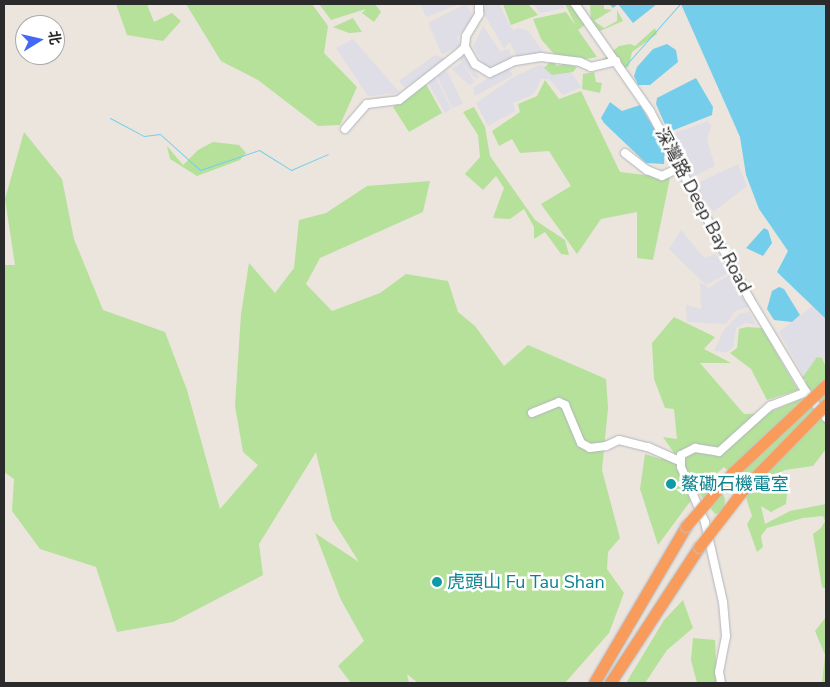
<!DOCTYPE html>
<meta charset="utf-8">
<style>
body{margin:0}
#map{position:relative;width:830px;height:687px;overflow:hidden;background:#ece5dd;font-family:"Nunito Sans","Noto Sans SC",sans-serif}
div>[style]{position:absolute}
.industrial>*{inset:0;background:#dfdde5}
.green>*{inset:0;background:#b5e19b}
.water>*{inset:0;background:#74ceeb}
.stream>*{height:1px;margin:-0.5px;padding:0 0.5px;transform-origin:0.5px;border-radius:0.5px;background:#74ceeb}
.roads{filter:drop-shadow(0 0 1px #b1b4be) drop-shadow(0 0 1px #b1b4be)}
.minor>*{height:8px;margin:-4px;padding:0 4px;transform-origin:4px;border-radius:4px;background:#fff}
.highway>*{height:11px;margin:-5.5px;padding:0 5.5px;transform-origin:5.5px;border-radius:5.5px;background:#f99c5b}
.bridges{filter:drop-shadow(0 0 1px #c4c4c4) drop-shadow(0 0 1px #c4c4c4)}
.highway-bridge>*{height:11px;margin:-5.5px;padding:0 5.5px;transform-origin:5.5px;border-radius:5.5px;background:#f99c5b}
.dots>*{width:14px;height:14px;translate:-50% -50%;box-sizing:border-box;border:2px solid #fff;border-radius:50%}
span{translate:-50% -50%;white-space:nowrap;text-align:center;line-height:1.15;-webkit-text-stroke:5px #fff;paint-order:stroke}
.street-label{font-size:18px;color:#2b2b2b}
.culture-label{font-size:18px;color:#0d838f}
.left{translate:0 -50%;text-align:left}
.frame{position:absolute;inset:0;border:5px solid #2b2b2b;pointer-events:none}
.north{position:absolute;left:15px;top:15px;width:50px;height:50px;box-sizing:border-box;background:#fff;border:1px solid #aaa;border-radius:50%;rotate:81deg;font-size:14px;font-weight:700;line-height:20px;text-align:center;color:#2b2b2b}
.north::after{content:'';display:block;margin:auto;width:18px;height:22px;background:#4268f4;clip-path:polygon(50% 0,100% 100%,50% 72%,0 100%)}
</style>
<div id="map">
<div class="industrial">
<i style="clip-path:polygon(421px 4px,459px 4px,426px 17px)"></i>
<i style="clip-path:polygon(466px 4px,474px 17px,457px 37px,460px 47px,442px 54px,428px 23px)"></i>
<i style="clip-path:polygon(487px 4px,499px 4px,513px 31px,518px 28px,527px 30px,546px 55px,518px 59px,510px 42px,504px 48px,481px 9px)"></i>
<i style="clip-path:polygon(534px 4px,562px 4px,565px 8px,540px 13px)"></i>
<i style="clip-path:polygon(483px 26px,500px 51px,509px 49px,512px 59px,488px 71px,473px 47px)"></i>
<i style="clip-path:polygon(353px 39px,400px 93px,368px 96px,336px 48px)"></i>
<i style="clip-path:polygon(462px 53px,479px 77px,476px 79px,462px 63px,475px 82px,469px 85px,452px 69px,462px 62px,458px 58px)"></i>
<i style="clip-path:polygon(435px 55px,445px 59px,405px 88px,399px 81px)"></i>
<i style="clip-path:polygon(539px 65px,572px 73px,581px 87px,563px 95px,549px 79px,541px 79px,534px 94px,513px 103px,515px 111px,488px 126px,476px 103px,512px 78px)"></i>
<i style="clip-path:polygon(507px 66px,513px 75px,475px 96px,473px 88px)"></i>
<i style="clip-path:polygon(447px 71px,463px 104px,452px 108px,437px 76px)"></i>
<i style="clip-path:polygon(435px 76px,451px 109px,445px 113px,427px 81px)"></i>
<i style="clip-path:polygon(708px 121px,711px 126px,707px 140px,715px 166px,692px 177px,670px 135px)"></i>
<i style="clip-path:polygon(738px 164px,747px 186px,713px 212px,695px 184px)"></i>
<i style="clip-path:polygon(681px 230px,704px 258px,716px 254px,728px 273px,706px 285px,669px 249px)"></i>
<i style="clip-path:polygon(729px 275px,748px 307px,735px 311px,726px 324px,687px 322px,686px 305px,701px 309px,700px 282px,709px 288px)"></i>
<i style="clip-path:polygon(818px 302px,826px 313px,826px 357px,805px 378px,779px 332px)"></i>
<i style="clip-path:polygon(749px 312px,756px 325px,745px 323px,736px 328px,733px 347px,727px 352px,714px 351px,724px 330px,739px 314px)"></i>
</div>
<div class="green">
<i style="clip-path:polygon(116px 4px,147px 4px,154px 22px,172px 13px,181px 21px,163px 41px,127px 35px)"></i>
<i style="clip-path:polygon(186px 4px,312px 4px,328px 26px,324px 53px,357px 87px,340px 125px,318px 126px,258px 80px,221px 61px)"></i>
<i style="clip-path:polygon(319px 4px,375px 4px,381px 12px,374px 22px,362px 13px,366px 9px,331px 20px)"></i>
<i style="clip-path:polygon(503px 4px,528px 4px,538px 15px,511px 25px)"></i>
<i style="clip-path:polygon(565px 4px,580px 4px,588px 15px,589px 22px,578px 30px,597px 57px,575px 61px,553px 53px,541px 39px,533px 19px,566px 12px,576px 26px)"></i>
<i style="clip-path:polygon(590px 4px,604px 4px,604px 9px,612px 10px,594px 21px,604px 28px,617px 21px,617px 10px,623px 21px,600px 31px,591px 24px)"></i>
<i style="clip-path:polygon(353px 18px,362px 32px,349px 33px,333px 27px)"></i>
<i style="clip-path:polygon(655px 28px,657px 34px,632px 52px,629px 66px,624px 69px,613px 57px,605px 64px,603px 59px,619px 46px,630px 44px,635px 46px)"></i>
<i style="clip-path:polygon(552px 60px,557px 66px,564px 64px,577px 67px,573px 72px,552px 75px,544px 68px)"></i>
<i style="clip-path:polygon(594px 72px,596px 82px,602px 83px,600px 93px,582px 89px,583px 74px)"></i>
<i style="clip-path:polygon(545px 80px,559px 99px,581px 91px,620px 172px,670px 178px,653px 260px,637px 258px,637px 212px,601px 219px,577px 254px,541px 204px,571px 186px,549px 151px,520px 153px,512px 139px,499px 146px,492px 131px,520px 112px,518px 104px,537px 96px)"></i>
<i style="clip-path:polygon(426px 84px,442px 113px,409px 132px,393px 107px)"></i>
<i style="clip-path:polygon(474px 107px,485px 127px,490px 156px,535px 220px,565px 240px,569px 255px,561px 254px,545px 232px,534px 239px,534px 227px,524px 209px,510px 219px,493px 218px,504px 188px,496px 176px,483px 190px,465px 174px,480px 157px,478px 135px,463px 112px)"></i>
<i style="clip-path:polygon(24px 132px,62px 179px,74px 239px,103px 310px,165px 332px,187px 390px,220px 509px,258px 465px,243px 452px,235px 406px,241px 314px,249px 263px,275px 293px,294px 268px,299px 220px,326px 213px,367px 186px,430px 181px,423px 212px,320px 258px,306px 284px,332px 311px,380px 293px,406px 274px,448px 281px,458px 312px,475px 326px,504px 366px,528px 345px,606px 379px,608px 408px,602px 470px,620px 538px,608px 552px,607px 569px,624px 593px,609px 633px,565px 683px,418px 683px,407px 674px,409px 683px,351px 683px,338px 666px,364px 641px,341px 600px,315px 533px,359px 562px,332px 519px,316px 452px,259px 544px,263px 575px,173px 622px,117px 632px,96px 567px,40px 549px,12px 511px,14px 479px,4px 472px,4px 265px,15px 265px,5px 199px)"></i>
<i style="clip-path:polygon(213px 142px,239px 145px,246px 153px,240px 160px,197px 176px,170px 159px,167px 146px,183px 165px,198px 150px)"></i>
<i style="clip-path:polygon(674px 317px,715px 337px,704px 349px,731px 363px,700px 363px,744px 414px,767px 413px,806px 397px,826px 422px,826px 449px,813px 466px,785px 470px,770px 478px,770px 486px,780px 488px,787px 494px,786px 504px,771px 512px,761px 506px,765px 524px,790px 511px,826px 504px,826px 589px,822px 587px,813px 534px,821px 528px,825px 521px,823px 516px,803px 518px,767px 528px,761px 536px,763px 547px,757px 552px,747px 524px,752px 516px,741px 482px,724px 467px,712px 478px,725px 498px,724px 511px,715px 514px,696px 489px,688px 472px,680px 472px,692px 499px,658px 545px,640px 489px,645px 454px,661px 459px,674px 453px,663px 437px,677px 439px,674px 409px,665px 408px,654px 379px,652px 343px)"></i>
<i style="clip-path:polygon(747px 327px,762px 328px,798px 390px,767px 400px,751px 369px,730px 353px,737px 348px,739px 329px)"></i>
<i style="clip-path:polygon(817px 357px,822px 358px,826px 367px,826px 415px,805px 386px,806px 380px,802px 378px)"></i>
<i style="clip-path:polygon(683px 600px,693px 628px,667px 650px,645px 683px,626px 683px,664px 620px)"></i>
<i style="clip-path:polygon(826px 617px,826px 683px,822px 683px,825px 655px,815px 631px)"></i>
<i style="clip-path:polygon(693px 638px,715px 640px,717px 683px,697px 683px,691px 660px)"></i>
</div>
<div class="water">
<i style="clip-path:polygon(609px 4px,657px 4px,633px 23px,618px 4px,613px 8px)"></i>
<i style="clip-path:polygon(681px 4px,826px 4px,826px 319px,777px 272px,788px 251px,759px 209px,746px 175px,740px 137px)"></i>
<i style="clip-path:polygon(667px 44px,676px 50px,678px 62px,650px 85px,638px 85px,634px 76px,637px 67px,653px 49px)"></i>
<i style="clip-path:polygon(696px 78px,713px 107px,712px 115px,674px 130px,667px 129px,656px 104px,657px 98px)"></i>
<i style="clip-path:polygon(610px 102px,622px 111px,640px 105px,665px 147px,664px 164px,646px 163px,604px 123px,601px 118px)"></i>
<i style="clip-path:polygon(764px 228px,768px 230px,772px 243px,763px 256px,746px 248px)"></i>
<i style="clip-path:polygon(779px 287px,784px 289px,800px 315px,792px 322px,774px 320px,767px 309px,772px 291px)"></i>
</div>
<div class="stream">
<i style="left:624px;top:67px;width:84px;rotate:-48.4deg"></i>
<i style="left:110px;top:118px;width:38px;rotate:28deg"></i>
<i style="left:144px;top:136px;width:16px;rotate:-7deg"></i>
<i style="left:160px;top:134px;width:54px;rotate:42deg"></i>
<i style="left:200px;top:170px;width:62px;rotate:-18.7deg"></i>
<i style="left:259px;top:150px;width:38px;rotate:32deg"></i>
<i style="left:291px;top:170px;width:40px;rotate:-23.4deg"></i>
</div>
<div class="roads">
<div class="minor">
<i style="left:575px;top:4px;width:131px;rotate:55deg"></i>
<i style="left:650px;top:111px;width:212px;rotate:62.1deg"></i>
<i style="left:749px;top:298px;width:110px;rotate:58.8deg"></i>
<i style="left:806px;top:392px;width:33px;rotate:52deg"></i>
<i style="left:465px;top:47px;width:20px;rotate:60deg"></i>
<i style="left:475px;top:64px;width:17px;rotate:31deg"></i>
<i style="left:490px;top:73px;width:28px;rotate:-26deg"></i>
<i style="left:515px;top:61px;width:26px;rotate:-9deg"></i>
<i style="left:541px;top:57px;width:39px;rotate:7deg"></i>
<i style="left:580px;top:62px;width:12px;rotate:24deg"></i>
<i style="left:591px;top:67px;width:26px;rotate:-13deg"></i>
<i style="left:345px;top:129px;width:33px;rotate:-49deg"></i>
<i style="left:367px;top:104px;width:32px;rotate:-7deg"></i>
<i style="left:399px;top:100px;width:76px;rotate:-38.1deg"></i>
<i style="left:459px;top:53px;width:8px;rotate:-45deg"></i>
<i style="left:465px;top:47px;width:11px;rotate:-85deg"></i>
<i style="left:466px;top:36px;width:26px;rotate:-59deg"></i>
<i style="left:479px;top:14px;width:10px;rotate:-90deg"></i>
<i style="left:625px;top:153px;width:28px;rotate:38deg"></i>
<i style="left:647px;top:170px;width:16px;rotate:22deg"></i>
<i style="left:662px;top:176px;width:21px;rotate:-25deg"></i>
<i style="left:532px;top:413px;width:29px;rotate:-22deg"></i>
<i style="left:559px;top:402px;width:7px;rotate:27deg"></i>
<i style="left:565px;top:405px;width:41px;rotate:67.2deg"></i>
<i style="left:581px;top:443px;width:10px;rotate:29deg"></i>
<i style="left:590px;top:448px;width:16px;rotate:-7deg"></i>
<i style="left:606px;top:446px;width:14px;rotate:-25deg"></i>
<i style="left:619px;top:440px;width:30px;rotate:14deg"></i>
<i style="left:648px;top:447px;width:35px;rotate:24deg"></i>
<i style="left:721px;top:683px;width:11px;rotate:-100deg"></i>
<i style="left:719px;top:672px;width:37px;rotate:-79deg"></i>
<i style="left:726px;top:636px;width:34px;rotate:-95deg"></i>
<i style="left:723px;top:602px;width:82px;rotate:-102.7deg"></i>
<i style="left:705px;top:522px;width:60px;rotate:-113.6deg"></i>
<i style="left:681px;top:467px;width:12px;rotate:-90deg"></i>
<i style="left:681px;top:455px;width:16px;rotate:-27deg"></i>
<i style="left:695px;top:448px;width:24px;rotate:9deg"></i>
<i style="left:719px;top:452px;width:69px;rotate:-42deg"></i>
<i style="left:770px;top:406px;width:39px;rotate:-21deg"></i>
</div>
<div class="highway">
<i style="left:594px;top:683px;width:182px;rotate:-59.6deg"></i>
<i style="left:610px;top:683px;width:163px;rotate:-56.8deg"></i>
</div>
</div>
<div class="bridges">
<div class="highway-bridge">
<i style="left:686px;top:526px;width:70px;rotate:-49deg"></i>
<i style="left:732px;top:473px;width:129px;rotate:-43.1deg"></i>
<i style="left:699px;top:547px;width:78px;rotate:-52.3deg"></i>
<i style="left:747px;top:485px;width:113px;rotate:-45.7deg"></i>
</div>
</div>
<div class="dots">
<i style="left:671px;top:484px;background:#0f9aa8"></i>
<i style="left:437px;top:582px;background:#0f9aa8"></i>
</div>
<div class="street-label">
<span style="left:703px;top:210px;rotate:62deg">深灣路 Deep Bay Road</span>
</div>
<div class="culture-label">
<span class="left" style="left:681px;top:484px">鰲磡石機電室</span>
<span class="left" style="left:447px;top:582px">虎頭山 Fu Tau Shan</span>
</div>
<div class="frame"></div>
<div class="north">北</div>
</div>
